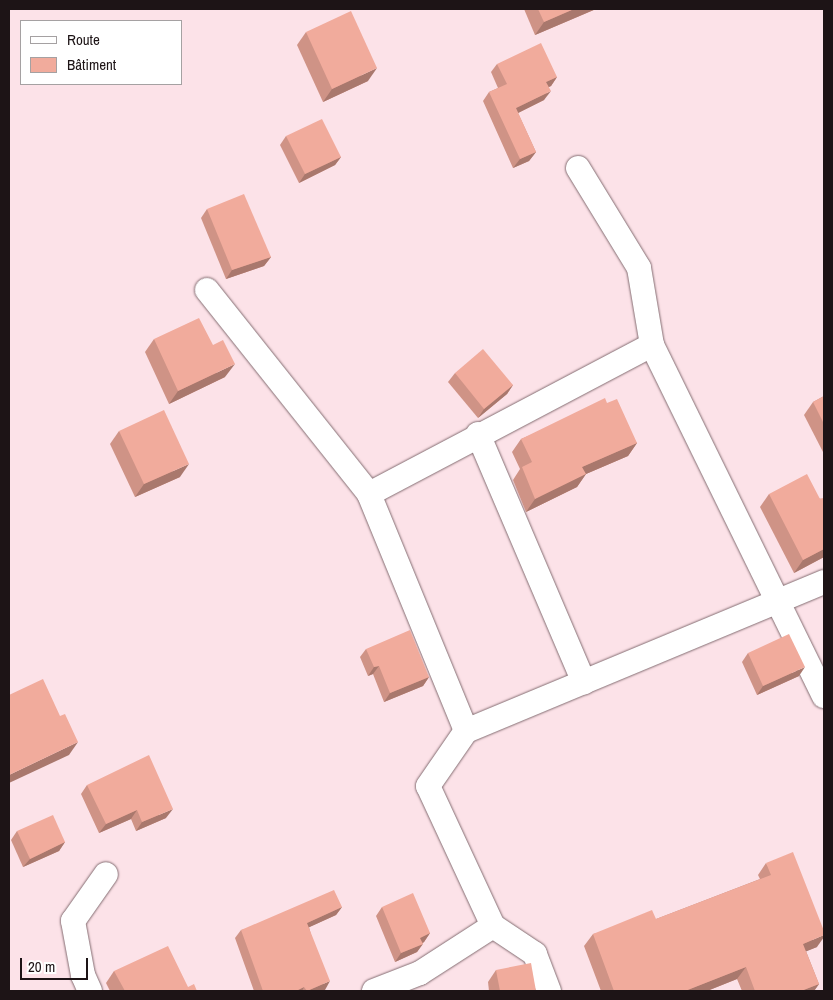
<!DOCTYPE html>
<meta charset="utf-8">
<style>
body{margin:0}
#map{position:relative;width:833px;height:1000px;overflow:hidden;background:#fce2e8;font-family:"Archivo Narrow",sans-serif}
div>[style]{position:absolute}
.roads{filter:drop-shadow(0 0 1px #846d72) drop-shadow(0 0 1px #846d72)}
.minor>*{height:24px;margin:-12px;padding:0 12px;transform-origin:12px;border-radius:12px;background:#fff}
.wall>*{inset:0;background:#cf9386}
.shaded-wall>*{inset:0;background:#a9786d}
.building>*{inset:0;background:#f1ab9c}
span{translate:-50% -50%;white-space:nowrap;text-align:center;line-height:1.15;-webkit-text-stroke:4px #fff;paint-order:stroke}
.frame{position:absolute;inset:0;border:10px solid #1d1416;pointer-events:none}
.legend{position:absolute;left:20px;top:20px;width:162px;height:65px;box-sizing:border-box;background:#fff;border:1px solid #a5a1a2;margin:0;padding:6px 9px;list-style:none;font-size:15px;color:#1d1416}
.legend li{display:flex;align-items:center;gap:10px;height:25px}
.legend b{width:25px;border:1px solid #a5a1a2}
.scale{position:absolute;left:20px;top:958px;width:68px;height:22px;box-sizing:border-box;border:2px solid #1d1416;border-top:0;padding-left:6px;font-size:15px;line-height:18px;white-space:nowrap;color:#1d1416;-webkit-text-stroke:4px #fff;paint-order:stroke}
</style>
<div id="map">
<div class="roads">
<div class="minor">
<i style="left:578px;top:168px;width:117px;rotate:58.6deg"></i>
<i style="left:639px;top:268px;width:78px;rotate:80.4deg"></i>
<i style="left:652px;top:345px;width:391px;rotate:63.9deg"></i>
<i style="left:207px;top:290px;width:260px;rotate:51.5deg"></i>
<i style="left:369px;top:494px;width:256px;rotate:67.7deg"></i>
<i style="left:478px;top:434px;width:270px;rotate:66.9deg"></i>
<i style="left:369px;top:494px;width:320px;rotate:-27.8deg"></i>
<i style="left:90px;top:991px;width:17px;rotate:-114deg"></i>
<i style="left:83px;top:975px;width:55px;rotate:-100.5deg"></i>
<i style="left:73px;top:921px;width:57px;rotate:-54.9deg"></i>
<i style="left:374px;top:991px;width:49px;rotate:-21.4deg"></i>
<i style="left:420px;top:973px;width:87px;rotate:-32.8deg"></i>
<i style="left:549px;top:991px;width:40px;rotate:-111deg"></i>
<i style="left:535px;top:954px;width:50px;rotate:-146.3deg"></i>
<i style="left:493px;top:926px;width:154px;rotate:-114.9deg"></i>
<i style="left:428px;top:786px;width:67px;rotate:-55.4deg"></i>
<i style="left:466px;top:731px;width:388px;rotate:-22.6deg"></i>
</div>
</div>
<div class="wall">
<i style="clip-path:polygon(524px 9px,596px 9px,535px 35px)"></i>
<i style="clip-path:polygon(306px 32px,368px 81px,323px 102px,297px 45px)"></i>
<i style="clip-path:polygon(497px 64px,557px 77px,551px 86px,549px 87px,544px 100px,518px 113px,536px 152px,529px 161px,513px 168px,483px 101px,489px 92px,498px 88px,491px 72px)"></i>
<i style="clip-path:polygon(286px 136px,341px 157px,335px 165px,299px 183px,280px 145px)"></i>
<i style="clip-path:polygon(207px 209px,271px 257px,264px 266px,226px 279px,201px 218px)"></i>
<i style="clip-path:polygon(154px 339px,225px 377px,169px 404px,145px 352px)"></i>
<i style="clip-path:polygon(455px 373px,513px 385px,507px 394px,478px 418px,448px 382px)"></i>
<i style="clip-path:polygon(824px 396px,824px 451px,823px 452px,804px 415px,813px 402px)"></i>
<i style="clip-path:polygon(607px 403px,637px 443px,628px 456px,586px 474px,577px 487px,526px 512px,513px 480px,520px 469px,512px 452px,521px 439px)"></i>
<i style="clip-path:polygon(119px 431px,180px 477px,135px 497px,110px 444px)"></i>
<i style="clip-path:polygon(769px 494px,824px 499px,824px 557px,794px 573px,760px 507px)"></i>
<i style="clip-path:polygon(366px 649px,429px 677px,423px 686px,384px 702px,373px 674px,368px 676px,360px 657px)"></i>
<i style="clip-path:polygon(748px 653px,799px 676px,757px 695px,742px 662px)"></i>
<i style="clip-path:polygon(87px 785px,166px 818px,136px 831px,131px 819px,99px 833px,81px 794px)"></i>
<i style="clip-path:polygon(17px 831px,65px 842px,59px 851px,23px 867px,11px 840px)"></i>
<i style="clip-path:polygon(766px 863px,817px 947px,806px 951px,819px 984px,814px 991px,742px 991px,737px 979px,707px 991px,601px 991px,584px 946px,593px 934px,656px 919px,760px 879px,758px 875px)"></i>
<i style="clip-path:polygon(342px 907px,336px 915px,309px 927px,325px 990px,321px 991px,254px 991px,235px 938px,241px 930px)"></i>
<i style="clip-path:polygon(382px 907px,430px 933px,424px 942px,423px 943px,417px 952px,395px 962px,376px 916px)"></i>
<i style="clip-path:polygon(496px 970px,536px 991px,489px 991px,488px 982px)"></i>
<i style="clip-path:polygon(114px 971px,188px 987px,197px 991px,110px 991px,106px 983px)"></i>
</div>
<div class="shaded-wall">
<i style="clip-path:polygon(574px 9px,596px 9px,535px 35px,544px 22px)"></i>
<i style="clip-path:polygon(377px 68px,368px 81px,323px 102px,332px 89px)"></i>
<i style="clip-path:polygon(557px 77px,551px 86px,540px 91px,546px 82px)"></i>
<i style="clip-path:polygon(551px 91px,544px 100px,510px 117px,516px 108px)"></i>
<i style="clip-path:polygon(536px 152px,529px 161px,513px 168px,520px 159px)"></i>
<i style="clip-path:polygon(341px 157px,335px 165px,299px 183px,305px 174px)"></i>
<i style="clip-path:polygon(271px 257px,264px 266px,226px 279px,232px 270px)"></i>
<i style="clip-path:polygon(235px 364px,225px 377px,169px 404px,178px 391px)"></i>
<i style="clip-path:polygon(513px 385px,507px 394px,478px 418px,484px 409px)"></i>
<i style="clip-path:polygon(637px 443px,628px 456px,586px 474px,577px 487px,526px 512px,535px 499px,582px 467px)"></i>
<i style="clip-path:polygon(189px 464px,180px 477px,135px 497px,144px 484px)"></i>
<i style="clip-path:polygon(824px 549px,824px 557px,794px 573px,803px 560px)"></i>
<i style="clip-path:polygon(379px 666px,373px 674px,368px 676px,374px 667px)"></i>
<i style="clip-path:polygon(805px 667px,799px 676px,757px 695px,763px 686px)"></i>
<i style="clip-path:polygon(429px 677px,423px 686px,384px 702px,390px 693px)"></i>
<i style="clip-path:polygon(78px 742px,69px 755px,9px 783px,9px 775px)"></i>
<i style="clip-path:polygon(173px 809px,166px 818px,136px 831px,142px 822px)"></i>
<i style="clip-path:polygon(137px 810px,131px 819px,99px 833px,106px 824px)"></i>
<i style="clip-path:polygon(65px 842px,59px 851px,23px 867px,30px 859px)"></i>
<i style="clip-path:polygon(342px 907px,336px 915px,301px 931px,307px 923px)"></i>
<i style="clip-path:polygon(430px 933px,424px 942px,414px 947px,420px 938px)"></i>
<i style="clip-path:polygon(824px 935px,824px 937px,817px 947px,795px 956px,803px 944px)"></i>
<i style="clip-path:polygon(423px 944px,417px 952px,395px 962px,401px 953px)"></i>
<i style="clip-path:polygon(746px 967px,737px 979px,707px 991px,685px 991px)"></i>
<i style="clip-path:polygon(330px 981px,325px 990px,321px 991px,307px 991px)"></i>
<i style="clip-path:polygon(819px 984px,814px 991px,801px 991px)"></i>
<i style="clip-path:polygon(304px 987px,302px 991px,296px 991px)"></i>
</div>
<div class="building">
<i style="clip-path:polygon(538px 9px,574px 9px,544px 22px)"></i>
<i style="clip-path:polygon(351px 11px,377px 68px,332px 89px,306px 32px)"></i>
<i style="clip-path:polygon(541px 43px,557px 77px,546px 82px,551px 91px,516px 108px,536px 152px,520px 159px,489px 92px,507px 84px,497px 64px)"></i>
<i style="clip-path:polygon(322px 119px,341px 157px,305px 174px,286px 136px)"></i>
<i style="clip-path:polygon(244px 194px,271px 257px,232px 270px,207px 209px)"></i>
<i style="clip-path:polygon(199px 318px,213px 345px,223px 340px,235px 364px,178px 391px,154px 339px)"></i>
<i style="clip-path:polygon(483px 349px,513px 385px,484px 409px,455px 373px)"></i>
<i style="clip-path:polygon(824px 396px,824px 424px,813px 402px)"></i>
<i style="clip-path:polygon(605px 398px,607px 403px,617px 399px,637px 443px,582px 467px,586px 474px,535px 499px,522px 467px,532px 462px,521px 439px)"></i>
<i style="clip-path:polygon(164px 410px,189px 464px,144px 484px,119px 431px)"></i>
<i style="clip-path:polygon(807px 474px,820px 499px,823px 498px,824px 499px,824px 549px,803px 560px,769px 494px)"></i>
<i style="clip-path:polygon(410px 630px,429px 677px,390px 693px,379px 666px,374px 667px,366px 649px)"></i>
<i style="clip-path:polygon(789px 634px,805px 667px,763px 686px,748px 653px)"></i>
<i style="clip-path:polygon(43px 679px,60px 716px,65px 714px,78px 742px,9px 775px,9px 695px)"></i>
<i style="clip-path:polygon(149px 755px,173px 809px,142px 822px,137px 810px,106px 824px,87px 785px)"></i>
<i style="clip-path:polygon(53px 815px,65px 842px,30px 859px,17px 831px)"></i>
<i style="clip-path:polygon(793px 852px,824px 931px,824px 935px,803px 944px,819px 984px,801px 991px,755px 991px,746px 967px,685px 991px,614px 991px,593px 934px,652px 910px,656px 919px,771px 875px,766px 863px)"></i>
<i style="clip-path:polygon(334px 890px,342px 907px,307px 923px,330px 981px,307px 991px,304px 987px,296px 991px,263px 991px,241px 930px)"></i>
<i style="clip-path:polygon(413px 893px,430px 933px,420px 938px,423px 944px,401px 953px,382px 907px)"></i>
<i style="clip-path:polygon(168px 946px,188px 987px,194px 984px,197px 991px,125px 991px,114px 971px)"></i>
<i style="clip-path:polygon(531px 963px,536px 991px,500px 991px,496px 970px)"></i>
</div>
<div class="frame"></div>
<ul class="legend">
<li><b style="height:6px;background:#fff"></b>Route</li>
<li><b style="height:14px;background:#f1ab9c"></b>Bâtiment</li>
</ul>
<div class="scale">20 m</div>
</div>
